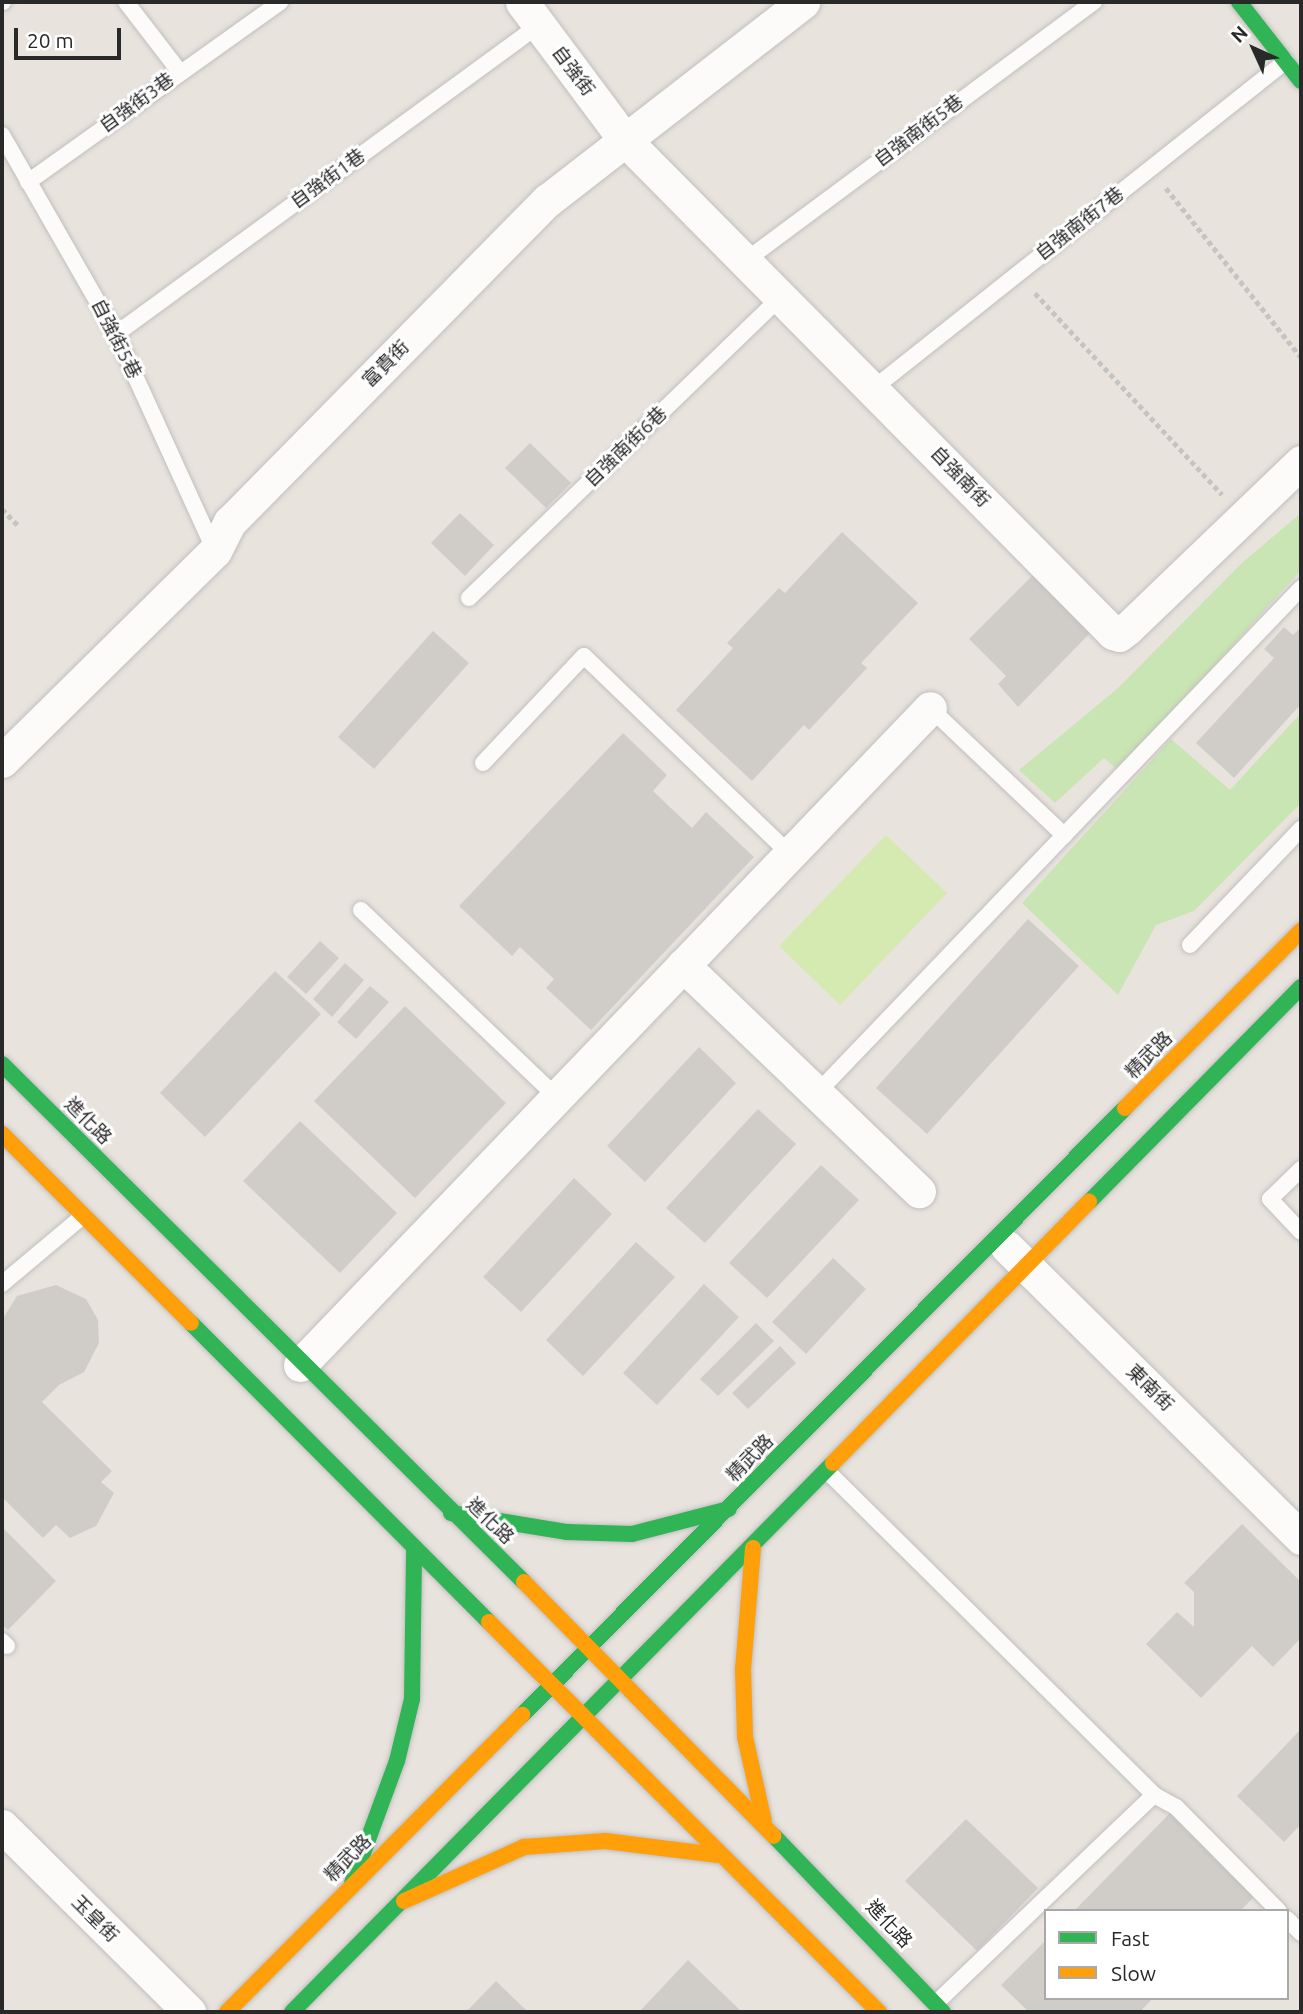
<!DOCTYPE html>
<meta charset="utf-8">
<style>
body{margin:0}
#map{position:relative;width:1303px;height:2014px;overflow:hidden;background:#e8e3dd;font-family:Ubuntu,"Noto Sans TC",sans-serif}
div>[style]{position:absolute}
.green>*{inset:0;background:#c9e5b4}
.pitch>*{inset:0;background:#d5eab1}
.building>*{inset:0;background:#d0cdc9}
.path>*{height:4.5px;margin-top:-2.25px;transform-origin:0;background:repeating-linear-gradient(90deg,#c4c4c3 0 5px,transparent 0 8.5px)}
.roads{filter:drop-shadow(0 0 2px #c1bfbf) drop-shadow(0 0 2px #c1bfbf)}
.lane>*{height:16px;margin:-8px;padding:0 8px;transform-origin:8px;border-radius:8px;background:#fcfbfa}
.street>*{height:33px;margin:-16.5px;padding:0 16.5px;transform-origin:16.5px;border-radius:16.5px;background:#fcfbfa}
.fast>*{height:16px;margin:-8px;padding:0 8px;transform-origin:8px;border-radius:8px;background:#30b455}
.slow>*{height:16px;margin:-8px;padding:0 8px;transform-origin:8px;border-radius:8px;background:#ff9f0a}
span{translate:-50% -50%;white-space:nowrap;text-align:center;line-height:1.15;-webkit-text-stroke:6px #fff;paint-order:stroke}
.street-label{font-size:19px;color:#292929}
.frame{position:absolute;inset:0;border:4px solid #292929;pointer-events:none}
.legend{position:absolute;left:1044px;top:1909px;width:245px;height:91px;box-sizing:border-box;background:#fff;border:2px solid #a9a9a9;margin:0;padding:9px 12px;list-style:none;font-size:21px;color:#292929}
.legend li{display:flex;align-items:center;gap:14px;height:35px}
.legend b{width:35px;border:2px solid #a9a9a9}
.north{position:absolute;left:1219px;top:14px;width:70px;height:70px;-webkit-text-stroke:5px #fff;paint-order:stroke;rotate:315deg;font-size:19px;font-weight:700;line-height:28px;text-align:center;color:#292929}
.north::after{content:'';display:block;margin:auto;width:24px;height:32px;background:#292929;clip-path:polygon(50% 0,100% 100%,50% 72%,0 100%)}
.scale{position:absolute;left:14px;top:28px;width:107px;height:32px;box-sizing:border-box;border:4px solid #292929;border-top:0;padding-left:9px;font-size:21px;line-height:24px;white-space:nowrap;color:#292929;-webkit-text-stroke:5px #fff;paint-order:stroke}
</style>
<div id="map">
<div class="green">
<i style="clip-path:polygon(1301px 513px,1301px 570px,1119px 771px,1104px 758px,1055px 803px,1019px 770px,1117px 689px,1242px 563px)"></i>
<i style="clip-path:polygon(1301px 713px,1301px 803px,1194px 911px,1156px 925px,1118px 995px,1022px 903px,1171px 739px,1230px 790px)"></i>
</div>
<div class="pitch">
<i style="clip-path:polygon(886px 835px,947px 893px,840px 1005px,779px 946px)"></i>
</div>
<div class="building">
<i style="clip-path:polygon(530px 443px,571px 483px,546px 508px,505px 468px)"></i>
<i style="clip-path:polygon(460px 513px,494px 545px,465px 576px,431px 543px)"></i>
<i style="clip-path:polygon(842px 532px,918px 603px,861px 663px,867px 668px,809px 730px,804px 725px,752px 781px,676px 710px,733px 648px,727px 643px,779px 588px,785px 593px)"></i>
<i style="clip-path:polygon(1035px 573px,1093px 630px,1018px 707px,998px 684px,1006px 676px,969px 639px)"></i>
<i style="clip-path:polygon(1284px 627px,1293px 635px,1301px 627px,1301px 704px,1234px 778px,1196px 743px,1274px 658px,1264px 649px)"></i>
<i style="clip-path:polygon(433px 631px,469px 663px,374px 769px,338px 737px)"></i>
<i style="clip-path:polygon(623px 733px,667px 775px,653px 791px,692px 828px,706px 812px,754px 857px,591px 1030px,546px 988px,554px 979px,520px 947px,512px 956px,459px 906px)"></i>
<i style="clip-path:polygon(1028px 919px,1079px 966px,927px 1134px,876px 1088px)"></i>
<i style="clip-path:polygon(320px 941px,339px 958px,306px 994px,287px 977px)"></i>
<i style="clip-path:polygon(345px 963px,364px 980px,332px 1017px,313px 999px)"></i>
<i style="clip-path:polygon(275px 971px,321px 1014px,205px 1137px,160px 1093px)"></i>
<i style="clip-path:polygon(370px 986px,389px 1002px,356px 1039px,337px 1022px)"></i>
<i style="clip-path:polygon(405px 1006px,506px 1103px,415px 1198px,314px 1101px)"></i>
<i style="clip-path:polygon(699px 1047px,736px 1083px,645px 1182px,607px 1146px)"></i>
<i style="clip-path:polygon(758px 1109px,796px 1144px,705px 1243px,666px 1208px)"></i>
<i style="clip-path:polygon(300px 1121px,397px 1213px,340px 1273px,243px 1181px)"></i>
<i style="clip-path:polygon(821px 1165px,859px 1200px,767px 1298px,729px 1263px)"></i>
<i style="clip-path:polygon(574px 1178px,612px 1214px,521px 1312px,483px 1277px)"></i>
<i style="clip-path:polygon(636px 1242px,675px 1277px,583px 1376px,546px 1340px)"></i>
<i style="clip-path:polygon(833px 1258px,866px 1289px,806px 1354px,772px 1322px)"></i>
<i style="clip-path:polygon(704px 1284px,739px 1317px,657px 1405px,623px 1373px)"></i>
<i style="clip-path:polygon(56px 1285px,86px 1299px,98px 1320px,99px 1343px,84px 1372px,59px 1385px,42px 1402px,112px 1471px,101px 1482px,114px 1493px,96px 1526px,70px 1538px,56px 1525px,43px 1538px,2px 1497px,2px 1320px,17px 1296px)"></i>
<i style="clip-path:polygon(756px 1323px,774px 1341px,718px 1396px,700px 1379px)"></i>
<i style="clip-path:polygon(780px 1346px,796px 1363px,748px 1409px,732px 1393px)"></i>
<i style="clip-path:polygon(1242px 1524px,1301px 1582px,1301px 1638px,1273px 1667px,1252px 1646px,1201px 1698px,1146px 1644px,1177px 1612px,1194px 1627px,1194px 1592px,1184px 1583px)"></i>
<i style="clip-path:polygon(2px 1527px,56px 1581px,8px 1630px,2px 1625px)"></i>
<i style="clip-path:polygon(1301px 1729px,1301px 1824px,1284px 1842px,1237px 1796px)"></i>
<i style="clip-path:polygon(1171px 1812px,1256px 1895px,1240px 1911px,1074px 1911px)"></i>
<i style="clip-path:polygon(966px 1819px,1038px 1888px,977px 1951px,905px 1881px)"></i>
<i style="clip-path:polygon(1046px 1940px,1046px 1998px,1153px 1998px,1140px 2012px,1029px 2012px,1001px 1985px)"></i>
<i style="clip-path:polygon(688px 1960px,742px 2012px,639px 2012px)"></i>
<i style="clip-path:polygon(496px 1981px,528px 2012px,466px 2012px)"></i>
</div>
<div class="path">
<i style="left:1166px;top:188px;width:216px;rotate:51.4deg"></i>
<i style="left:1035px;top:293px;width:275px;rotate:47.1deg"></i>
<i style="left:2px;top:509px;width:24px;rotate:45deg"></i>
</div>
<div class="roads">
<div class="lane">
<i style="left:2px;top:2px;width:1px"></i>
<i style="left:126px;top:2px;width:88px;rotate:52.4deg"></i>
<i style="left:2px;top:135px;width:229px;rotate:60.2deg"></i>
<i style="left:116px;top:334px;width:236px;rotate:65.5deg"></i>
<i style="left:28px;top:182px;width:310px;rotate:-35.5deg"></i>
<i style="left:745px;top:261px;width:435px;rotate:-36.6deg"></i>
<i style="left:116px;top:334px;width:524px;rotate:-36.15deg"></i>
<i style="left:874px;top:388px;width:526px;rotate:-38.44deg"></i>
<i style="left:469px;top:598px;width:435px;rotate:-44deg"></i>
<i style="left:930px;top:708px;width:185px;rotate:43.5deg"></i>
<i style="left:483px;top:763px;width:147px;rotate:-46.7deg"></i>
<i style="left:584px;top:656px;width:286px;rotate:43.9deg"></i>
<i style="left:361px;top:910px;width:271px;rotate:43.7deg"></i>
<i style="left:1190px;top:945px;width:161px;rotate:-46.3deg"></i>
<i style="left:816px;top:1094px;width:701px;rotate:-46.21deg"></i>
<i style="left:1301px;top:1169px;width:43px;rotate:135.9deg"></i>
<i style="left:1270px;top:1199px;width:45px;rotate:46.8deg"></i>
<i style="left:2px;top:1284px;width:106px;rotate:-40deg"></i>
<i style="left:827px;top:1471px;width:460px;rotate:44.7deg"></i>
<i style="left:1154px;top:1795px;width:25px;rotate:29deg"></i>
<i style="left:1176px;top:1807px;width:146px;rotate:45.3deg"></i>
<i style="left:2px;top:1641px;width:7px;rotate:45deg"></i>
<i style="left:1287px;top:1919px;width:20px;rotate:45deg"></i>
<i style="left:935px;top:2004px;width:303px;rotate:-43.7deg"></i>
</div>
<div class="street">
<i style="left:522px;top:2px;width:171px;rotate:53.3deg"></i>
<i style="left:624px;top:139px;width:695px;rotate:45.29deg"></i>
<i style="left:1113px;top:633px;width:6px;rotate:18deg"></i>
<i style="left:1119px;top:635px;width:11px;rotate:-38deg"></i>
<i style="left:1128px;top:628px;width:240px;rotate:-43.8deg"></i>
<i style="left:2px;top:761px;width:299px;rotate:-44.6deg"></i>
<i style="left:215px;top:551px;width:33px;rotate:-63deg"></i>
<i style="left:230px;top:522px;width:453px;rotate:-45.4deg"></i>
<i style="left:548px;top:200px;width:323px;rotate:-37.8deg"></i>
<i style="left:683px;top:965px;width:327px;rotate:43.8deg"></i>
<i style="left:1007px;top:1247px;width:414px;rotate:44.7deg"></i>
<i style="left:300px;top:1365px;width:910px;rotate:-46.2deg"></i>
<i style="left:2px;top:1826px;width:264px;rotate:44.8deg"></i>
</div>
<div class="fast">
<i style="left:1239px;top:2px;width:100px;rotate:51.9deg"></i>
<i style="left:2px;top:1064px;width:735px;rotate:44.78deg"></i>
<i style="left:1089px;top:1202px;width:302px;rotate:-45.4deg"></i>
<i style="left:191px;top:1323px;width:422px;rotate:45.1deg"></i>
<i style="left:451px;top:1513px;width:118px;rotate:9.3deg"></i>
<i style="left:567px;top:1532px;width:65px;rotate:1.8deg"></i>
<i style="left:632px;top:1534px;width:100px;rotate:-14.5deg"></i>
<i style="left:522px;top:1715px;width:856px;rotate:-45.19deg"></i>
<i style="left:774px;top:1836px;width:244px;rotate:46.2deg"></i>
<i style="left:352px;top:1883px;width:130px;rotate:-69.8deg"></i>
<i style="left:397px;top:1761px;width:64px;rotate:-76.4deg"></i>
<i style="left:412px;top:1699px;width:152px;rotate:-89.2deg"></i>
<i style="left:292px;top:2012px;width:771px;rotate:-45.42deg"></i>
</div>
<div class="slow">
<i style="left:1125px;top:1108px;width:250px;rotate:-45.2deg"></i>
<i style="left:2px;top:1134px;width:267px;rotate:45deg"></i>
<i style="left:833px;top:1463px;width:366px;rotate:-45.6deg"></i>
<i style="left:753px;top:1548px;width:121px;rotate:94.7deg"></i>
<i style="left:743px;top:1669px;width:68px;rotate:88.3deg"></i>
<i style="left:745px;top:1737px;width:86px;rotate:77.3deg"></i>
<i style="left:524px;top:1582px;width:356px;rotate:45.5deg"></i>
<i style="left:489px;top:1622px;width:552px;rotate:45deg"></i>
<i style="left:404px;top:1901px;width:132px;rotate:-24.2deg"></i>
<i style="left:524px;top:1847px;width:81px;rotate:-4.2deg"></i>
<i style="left:605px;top:1841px;width:114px;rotate:7.1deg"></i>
<i style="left:227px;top:2012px;width:419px;rotate:-45.2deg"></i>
</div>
</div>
<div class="street-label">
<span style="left:573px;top:71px;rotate:53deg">自強街</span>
<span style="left:137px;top:103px;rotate:-36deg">自強街3巷</span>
<span style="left:919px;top:131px;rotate:-37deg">自強南街5巷</span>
<span style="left:328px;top:179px;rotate:-36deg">自強街1巷</span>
<span style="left:1080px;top:224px;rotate:-38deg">自強南街7巷</span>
<span style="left:116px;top:339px;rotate:63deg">自強街5巷</span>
<span style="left:386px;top:364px;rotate:-45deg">富貴街</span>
<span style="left:626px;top:447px;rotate:-44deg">自強南街6巷</span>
<span style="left:960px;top:477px;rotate:46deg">自強南街</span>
<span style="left:1149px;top:1055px;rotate:-45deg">精武路</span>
<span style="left:88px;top:1121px;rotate:45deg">進化路</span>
<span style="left:1150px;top:1388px;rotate:45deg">東南街</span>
<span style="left:750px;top:1458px;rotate:-45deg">精武路</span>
<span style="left:490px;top:1521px;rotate:44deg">進化路</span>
<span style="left:348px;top:1858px;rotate:-45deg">精武路</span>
<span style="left:95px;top:1919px;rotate:45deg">玉皇街</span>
<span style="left:889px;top:1924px;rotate:47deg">進化路</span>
</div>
<div class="frame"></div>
<ul class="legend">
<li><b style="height:9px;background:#30b455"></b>Fast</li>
<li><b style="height:9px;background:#ff9f0a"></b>Slow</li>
</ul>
<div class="north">N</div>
<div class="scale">20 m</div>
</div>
